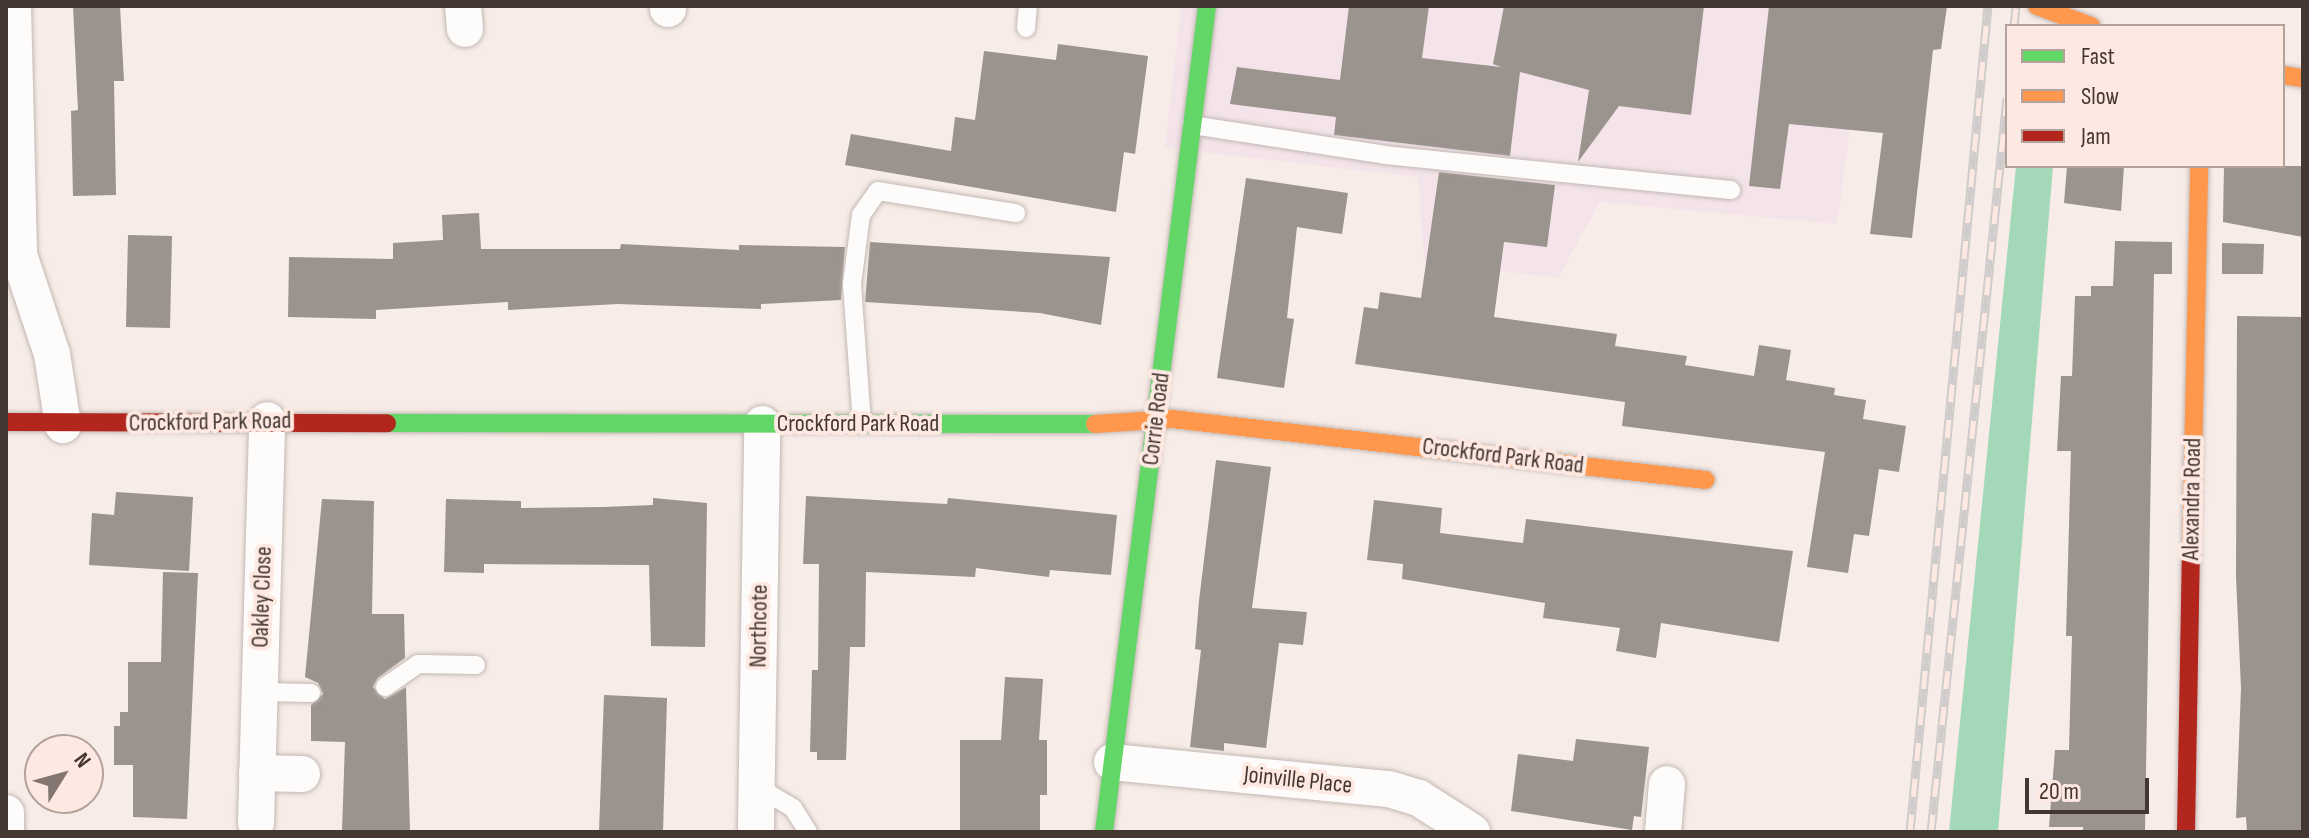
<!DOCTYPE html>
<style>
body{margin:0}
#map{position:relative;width:2309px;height:838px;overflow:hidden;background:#f7ece7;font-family:"Sofia Sans Condensed",sans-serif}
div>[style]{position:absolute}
.commercial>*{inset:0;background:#f4e4ea}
.forest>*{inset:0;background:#a3d9b9}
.building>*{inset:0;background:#9b938d}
.roads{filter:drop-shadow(0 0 2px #c3b8b4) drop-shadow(0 0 2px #c3b8b4)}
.lane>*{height:18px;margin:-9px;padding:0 9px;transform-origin:9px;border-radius:9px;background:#fefcfb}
.street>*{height:36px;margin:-18px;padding:0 18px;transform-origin:18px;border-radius:18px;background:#fefcfb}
.fast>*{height:18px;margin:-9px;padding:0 9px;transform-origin:9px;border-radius:9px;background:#63d668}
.slow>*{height:18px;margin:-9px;padding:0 9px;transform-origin:9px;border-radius:9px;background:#ff974d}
.jam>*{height:18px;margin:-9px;padding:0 9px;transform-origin:9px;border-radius:9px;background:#b3261e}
.rail>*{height:9px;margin-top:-4.5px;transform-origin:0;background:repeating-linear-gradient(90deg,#fde9e1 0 18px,#cfcccb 0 36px);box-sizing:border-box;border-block:2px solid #cfcccb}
span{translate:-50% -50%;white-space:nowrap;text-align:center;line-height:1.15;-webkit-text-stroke:8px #fde9e1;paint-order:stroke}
.street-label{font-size:24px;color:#443732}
.frame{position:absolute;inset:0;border:8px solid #443732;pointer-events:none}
.legend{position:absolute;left:2005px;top:24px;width:280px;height:144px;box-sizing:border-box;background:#fde9e1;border:2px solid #b3a29b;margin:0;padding:10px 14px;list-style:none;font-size:24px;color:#443732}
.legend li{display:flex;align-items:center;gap:16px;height:40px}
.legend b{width:40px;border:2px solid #b3a29b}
.north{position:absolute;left:24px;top:734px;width:80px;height:80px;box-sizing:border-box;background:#fde9e1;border:2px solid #b3a29b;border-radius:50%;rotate:53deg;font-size:22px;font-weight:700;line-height:32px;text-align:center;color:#443732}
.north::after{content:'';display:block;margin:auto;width:28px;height:36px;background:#837671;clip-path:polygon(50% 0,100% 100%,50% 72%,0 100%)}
.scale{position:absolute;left:2025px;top:778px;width:124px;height:36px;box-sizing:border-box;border:4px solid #443732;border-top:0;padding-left:10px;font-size:24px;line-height:28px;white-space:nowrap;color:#443732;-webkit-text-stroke:6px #fde9e1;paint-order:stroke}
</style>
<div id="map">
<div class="commercial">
<i style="clip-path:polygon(1181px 6px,1867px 6px,1837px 224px,1600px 202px,1558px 278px,1424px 261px,1418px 177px,1165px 148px)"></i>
</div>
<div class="forest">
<i style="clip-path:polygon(2016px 166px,2053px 166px,1998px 832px,1949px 832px)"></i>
</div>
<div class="building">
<i style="clip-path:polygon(73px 6px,120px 6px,124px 81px,114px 81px,116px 195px,73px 196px,71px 111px,78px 110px)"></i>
<i style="clip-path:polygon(1349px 6px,1429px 6px,1422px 58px,1501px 67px,1493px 64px,1504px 6px,1704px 6px,1691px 115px,1619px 106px,1578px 162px,1589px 90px,1520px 72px,1510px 156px,1334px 135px,1336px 117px,1230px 104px,1237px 67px,1340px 80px)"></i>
<i style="clip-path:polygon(1769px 6px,1947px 6px,1941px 49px,1933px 50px,1912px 238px,1870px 234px,1883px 133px,1789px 124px,1780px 189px,1749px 186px)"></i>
<i style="clip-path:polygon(1058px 44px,1148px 56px,1135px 154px,1124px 152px,1116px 212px,845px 165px,851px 134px,951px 151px,955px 117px,975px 120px,984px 51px,1056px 60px)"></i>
<i style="clip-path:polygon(2067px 166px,2124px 166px,2121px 211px,2064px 203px)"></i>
<i style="clip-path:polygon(2224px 166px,2303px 166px,2303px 237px,2223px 222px)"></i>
<i style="clip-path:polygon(1439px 172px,1555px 185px,1547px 247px,1504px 242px,1494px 317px,1617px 334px,1615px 346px,1687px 356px,1685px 365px,1754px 376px,1759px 345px,1791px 350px,1786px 380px,1835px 388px,1834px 395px,1866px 400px,1863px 419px,1906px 426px,1899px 472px,1879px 469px,1869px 536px,1854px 534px,1848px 573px,1807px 567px,1825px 452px,1622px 426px,1625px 402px,1355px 364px,1364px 307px,1378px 309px,1380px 292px,1421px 298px)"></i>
<i style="clip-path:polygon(1246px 178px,1348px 193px,1342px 234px,1297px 227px,1287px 318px,1294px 319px,1284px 388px,1217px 378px)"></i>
<i style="clip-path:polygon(479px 213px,481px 249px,620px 249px,621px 244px,739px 250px,739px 245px,845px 247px,841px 300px,761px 304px,761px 309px,618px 304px,508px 310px,508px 302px,376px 310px,376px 319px,288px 317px,289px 257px,393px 259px,393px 243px,443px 240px,442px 215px)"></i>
<i style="clip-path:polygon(128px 235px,172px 236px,170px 328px,126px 327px)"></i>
<i style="clip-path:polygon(2115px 241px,2172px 242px,2172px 274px,2154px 274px,2145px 832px,2083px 832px,2083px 827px,2049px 827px,2055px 750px,2069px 750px,2072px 636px,2066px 636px,2071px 451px,2057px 451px,2061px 376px,2072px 376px,2075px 296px,2091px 296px,2091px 286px,2113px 286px)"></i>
<i style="clip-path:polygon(870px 242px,1110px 257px,1101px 325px,1040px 313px,865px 302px)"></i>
<i style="clip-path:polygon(2222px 243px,2264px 244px,2263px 274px,2222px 274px)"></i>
<i style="clip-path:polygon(2237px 316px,2303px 317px,2303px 832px,2247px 832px,2246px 817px,2236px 818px,2241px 688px,2236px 577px)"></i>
<i style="clip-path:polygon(1216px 460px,1271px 467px,1252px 608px,1307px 612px,1303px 645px,1279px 643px,1266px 748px,1224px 743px,1224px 751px,1190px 747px,1201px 650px,1195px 649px,1199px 601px)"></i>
<i style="clip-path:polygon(116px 492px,193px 497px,189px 571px,89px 565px,92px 513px,114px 515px)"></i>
<i style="clip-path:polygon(806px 496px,947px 504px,948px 498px,1117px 515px,1111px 575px,1050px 570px,1049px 577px,976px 568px,975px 577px,866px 572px,865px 647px,850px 647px,846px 760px,817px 760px,817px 752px,810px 752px,812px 670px,818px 670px,819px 564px,803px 564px)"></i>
<i style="clip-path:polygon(653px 498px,707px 503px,705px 647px,651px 646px,649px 565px,484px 564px,484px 573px,444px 572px,446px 499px,521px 501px,521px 508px,603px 507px,653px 505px)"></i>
<i style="clip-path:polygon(322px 499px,374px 501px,372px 614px,404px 614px,405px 658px,378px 678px,373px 687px,385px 699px,406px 687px,410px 832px,342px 832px,345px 742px,311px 741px,311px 705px,323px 694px,318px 683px,305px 677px)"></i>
<i style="clip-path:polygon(1374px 500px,1442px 508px,1440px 533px,1523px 543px,1526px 519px,1793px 551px,1779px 642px,1661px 623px,1656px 658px,1616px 651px,1620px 628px,1543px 618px,1545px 603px,1402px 579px,1403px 564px,1367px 560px)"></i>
<i style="clip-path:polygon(163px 572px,198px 573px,187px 819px,133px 817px,133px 765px,114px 765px,114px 726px,120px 726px,120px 712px,128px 712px,128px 662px,161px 662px)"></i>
<i style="clip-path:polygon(1005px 677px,1043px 679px,1039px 740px,1047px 740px,1047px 795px,1040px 795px,1040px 832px,960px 832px,960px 740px,1001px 740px)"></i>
<i style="clip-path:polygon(604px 695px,667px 698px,663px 832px,599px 832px)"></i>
<i style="clip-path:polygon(1576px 739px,1649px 747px,1641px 817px,1634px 816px,1632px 830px,1511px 811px,1518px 754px,1573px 761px)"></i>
</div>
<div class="roads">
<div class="lane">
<i style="left:1026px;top:28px;width:22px;rotate:-85deg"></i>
<i style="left:1192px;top:125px;width:195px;rotate:8.8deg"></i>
<i style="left:1385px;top:155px;width:348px;rotate:5.8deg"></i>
<i style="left:862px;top:424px;width:140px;rotate:-94.1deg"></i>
<i style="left:852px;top:284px;width:70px;rotate:-82.6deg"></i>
<i style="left:861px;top:215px;width:29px;rotate:-55deg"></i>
<i style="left:878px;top:191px;width:140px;rotate:9.1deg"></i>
<i style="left:385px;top:687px;width:40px;rotate:-34.9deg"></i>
<i style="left:418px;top:664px;width:58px;rotate:1deg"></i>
<i style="left:259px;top:692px;width:52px;rotate:1.1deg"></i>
<i style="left:756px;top:786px;width:43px;rotate:30.7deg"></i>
<i style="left:793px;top:808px;width:28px;rotate:58deg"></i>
</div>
<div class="street">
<i style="left:13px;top:6px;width:249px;rotate:88.6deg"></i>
<i style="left:19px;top:255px;width:104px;rotate:71.6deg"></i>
<i style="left:52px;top:354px;width:72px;rotate:81.2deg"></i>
<i style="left:463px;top:6px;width:23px;rotate:85deg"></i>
<i style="left:668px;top:6px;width:3px;rotate:90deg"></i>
<i style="left:1112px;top:762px;width:278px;rotate:5.6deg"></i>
<i style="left:1389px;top:789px;width:31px;rotate:17deg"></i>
<i style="left:1419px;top:798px;width:63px;rotate:32.7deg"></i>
<i style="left:257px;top:773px;width:45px;rotate:1.3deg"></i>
<i style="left:6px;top:813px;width:19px;rotate:90deg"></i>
<i style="left:256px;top:823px;width:403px;rotate:-88.4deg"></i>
<i style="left:756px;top:827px;width:403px;rotate:-89.1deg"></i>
<i style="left:1663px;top:832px;width:48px;rotate:-85.2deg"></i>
</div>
<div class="fast">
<i style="left:387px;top:423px;width:708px;rotate:0.08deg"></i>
<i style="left:1104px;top:832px;width:832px;rotate:-82.89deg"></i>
</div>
<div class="slow">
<i style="left:2037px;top:6px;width:58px;rotate:20.3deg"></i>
<i style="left:2283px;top:75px;width:20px;rotate:9deg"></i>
<i style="left:1095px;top:424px;width:77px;rotate:-3.7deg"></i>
<i style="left:1172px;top:419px;width:537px;rotate:6.52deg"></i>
<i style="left:2191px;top:559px;width:393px;rotate:-88.8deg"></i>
</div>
<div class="jam">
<i style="left:6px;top:422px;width:381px;rotate:0.2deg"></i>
<i style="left:2186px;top:832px;width:273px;rotate:-89deg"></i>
</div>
</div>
<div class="rail">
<i style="left:2014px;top:26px;width:20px;rotate:-84deg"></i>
<i style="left:1910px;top:832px;width:830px;rotate:-84.61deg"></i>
<i style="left:1931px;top:832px;width:738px;rotate:-84.09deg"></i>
</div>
<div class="street-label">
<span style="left:1156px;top:419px;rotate:-83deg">Corrie Road</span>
<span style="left:210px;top:422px;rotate:-1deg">Crockford Park Road</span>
<span style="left:858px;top:424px">Crockford Park Road</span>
<span style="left:1503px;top:456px;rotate:7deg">Crockford Park Road</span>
<span style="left:2192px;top:499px;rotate:-89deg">Alexandra Road</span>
<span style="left:262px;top:597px;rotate:-88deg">Oakley Close</span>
<span style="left:759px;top:626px;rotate:-89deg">Northcote</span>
<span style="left:1298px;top:780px;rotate:6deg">Joinville Place</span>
</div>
<div class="frame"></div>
<ul class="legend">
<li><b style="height:10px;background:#63d668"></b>Fast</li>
<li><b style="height:10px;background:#ff974d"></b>Slow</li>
<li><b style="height:10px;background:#b3261e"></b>Jam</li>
</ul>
<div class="north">N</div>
<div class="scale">20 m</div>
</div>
